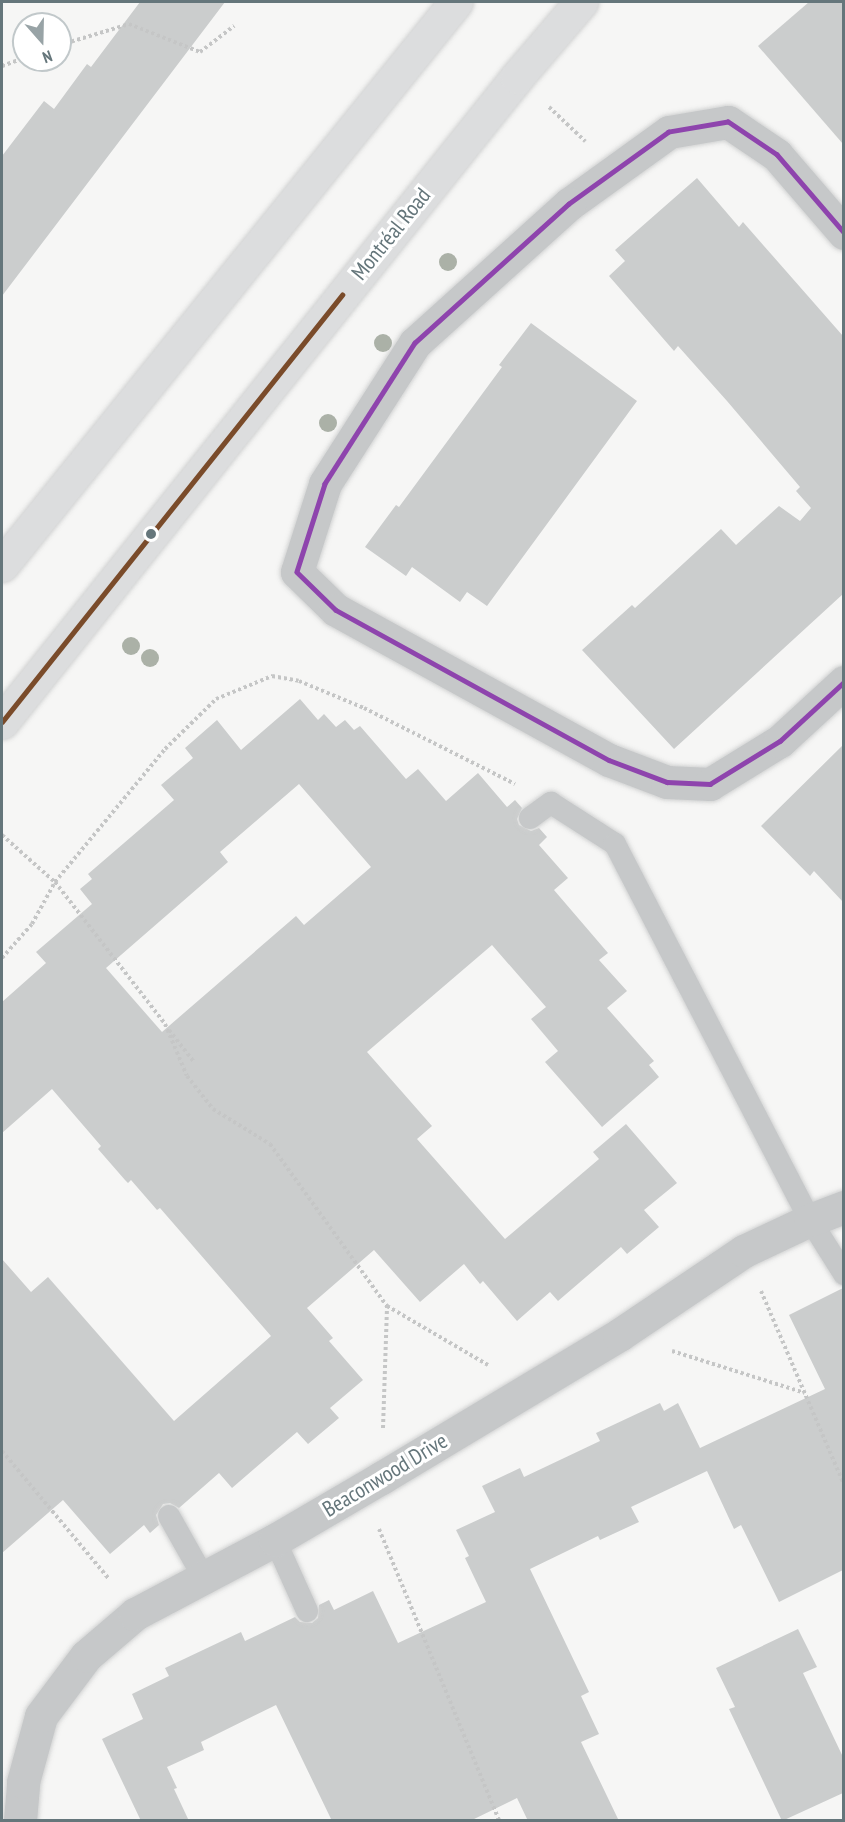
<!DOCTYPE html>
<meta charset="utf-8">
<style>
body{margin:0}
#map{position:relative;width:845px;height:1822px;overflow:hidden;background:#f6f6f5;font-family:"PT Sans Narrow",sans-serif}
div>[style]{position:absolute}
.building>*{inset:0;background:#cbcdcd}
.path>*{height:4px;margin-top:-2px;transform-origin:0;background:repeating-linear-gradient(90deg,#c5c6c6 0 3px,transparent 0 6px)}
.roads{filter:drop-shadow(0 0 2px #d1d2d2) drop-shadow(0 0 2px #d1d2d2)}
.service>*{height:22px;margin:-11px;padding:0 11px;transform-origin:11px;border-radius:11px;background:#c6c8c9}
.minor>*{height:33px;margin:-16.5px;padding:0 16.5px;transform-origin:16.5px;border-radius:16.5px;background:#c6c8c9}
.primary>*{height:33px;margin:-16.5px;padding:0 16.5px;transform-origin:16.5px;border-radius:16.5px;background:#dcddde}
.bus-1>*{height:4.5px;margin:-2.25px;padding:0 2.25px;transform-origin:2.25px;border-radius:2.25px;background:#8e44ad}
.bus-2>*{height:4.5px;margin:-2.25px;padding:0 2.25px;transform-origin:2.25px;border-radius:2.25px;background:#7a4b2a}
.trees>*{width:18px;height:18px;margin:-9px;border-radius:50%;background:#abb1a7}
.dots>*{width:16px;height:16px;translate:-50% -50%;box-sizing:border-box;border:3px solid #fff;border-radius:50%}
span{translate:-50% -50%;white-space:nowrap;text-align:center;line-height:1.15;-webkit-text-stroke:6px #fff;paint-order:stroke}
.street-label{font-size:22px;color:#65767b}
.frame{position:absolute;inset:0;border:3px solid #65767b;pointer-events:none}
.north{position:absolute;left:12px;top:12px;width:60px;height:60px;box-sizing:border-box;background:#fff;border:2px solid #c1c8ca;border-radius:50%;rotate:160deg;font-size:16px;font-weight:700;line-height:24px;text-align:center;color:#65767b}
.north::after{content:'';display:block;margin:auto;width:21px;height:27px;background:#98a3a6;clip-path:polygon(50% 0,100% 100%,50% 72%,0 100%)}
</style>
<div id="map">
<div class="building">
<i style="clip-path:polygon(140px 2px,225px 2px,2px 296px,2px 156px,44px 101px,54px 109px,87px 64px,91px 67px)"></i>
<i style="clip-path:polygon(809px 2px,843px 2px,843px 144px,758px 46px)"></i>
<i style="clip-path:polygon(697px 178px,739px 227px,743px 222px,843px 336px,843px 594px,674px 749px,582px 650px,632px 605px,635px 608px,721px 529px,736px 545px,779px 506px,800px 521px,811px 508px,796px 491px,800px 487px,727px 401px,678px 346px,674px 351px,609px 276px,625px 261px,615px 250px)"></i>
<i style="clip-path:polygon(531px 323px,637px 401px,487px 606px,467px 592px,460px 602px,412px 567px,406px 576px,365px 547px,396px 505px,399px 507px,502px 367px,499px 365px)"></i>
<i style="clip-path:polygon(evenodd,300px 699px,318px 720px,324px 714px,336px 727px,345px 720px,354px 730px,360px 726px,406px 779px,418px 769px,446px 801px,478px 773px,507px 807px,515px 800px,522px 808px,517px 819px,519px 825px,531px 831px,539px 828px,547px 837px,539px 845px,568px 878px,554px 890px,608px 953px,599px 960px,627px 991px,607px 1008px,654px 1061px,649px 1065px,659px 1077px,602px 1127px,545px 1062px,558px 1051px,531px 1019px,546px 1007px,492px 945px,367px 1052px,432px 1126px,417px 1139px,505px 1239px,599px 1159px,593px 1152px,626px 1124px,677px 1183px,644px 1210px,659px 1227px,627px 1254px,621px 1247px,558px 1301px,550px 1292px,517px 1321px,483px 1281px,480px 1284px,464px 1264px,420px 1302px,374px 1250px,307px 1308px,333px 1338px,329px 1341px,363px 1380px,330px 1408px,339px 1418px,308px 1444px,297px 1432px,232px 1488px,219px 1473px,179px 1508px,170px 1503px,163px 1504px,156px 1515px,159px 1525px,150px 1533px,144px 1525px,110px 1554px,63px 1500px,2px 1553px,2px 1259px,31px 1292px,48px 1277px,174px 1421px,271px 1336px,160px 1208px,157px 1210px,131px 1180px,128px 1183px,125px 1180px,98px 1149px,101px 1146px,52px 1089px,2px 1133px,2px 1002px,46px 963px,36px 952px,92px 904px,80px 889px,92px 879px,88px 874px,174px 800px,161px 785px,193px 758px,185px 748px,217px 720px,241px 750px,300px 699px,299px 784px,371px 867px,304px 925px,296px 916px,162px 1032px,106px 968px,228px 862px,220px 852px,299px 784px)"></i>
<i style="clip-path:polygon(843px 745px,843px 902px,814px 871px,810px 876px,761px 826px)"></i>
<i style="clip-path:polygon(843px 1288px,843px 1570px,779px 1602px,741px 1525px,734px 1529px,707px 1471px,631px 1507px,639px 1522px,600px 1540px,598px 1536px,530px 1569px,589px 1692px,581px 1696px,599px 1734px,581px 1742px,619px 1821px,528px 1821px,517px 1798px,470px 1821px,332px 1821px,276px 1705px,201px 1742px,204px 1750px,167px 1767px,177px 1788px,174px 1789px,189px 1821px,141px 1821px,102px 1739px,143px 1719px,132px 1694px,169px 1676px,165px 1668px,241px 1632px,245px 1641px,295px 1617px,300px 1622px,312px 1623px,318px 1618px,319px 1605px,329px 1600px,334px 1610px,373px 1591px,398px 1643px,486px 1602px,465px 1558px,469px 1556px,456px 1530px,495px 1512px,482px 1486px,520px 1468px,524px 1477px,600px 1441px,596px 1433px,660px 1403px,664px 1411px,678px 1403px,700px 1448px,825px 1389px,789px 1315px)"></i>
<i style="clip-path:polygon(798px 1629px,817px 1667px,803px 1673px,843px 1757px,843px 1793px,782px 1821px,729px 1709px,735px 1707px,716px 1668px)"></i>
</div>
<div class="path">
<i style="left:60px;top:45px;width:72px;rotate:-16.9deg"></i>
<i style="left:129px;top:24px;width:76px;rotate:21.5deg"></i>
<i style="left:200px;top:52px;width:43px;rotate:-37.4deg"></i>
<i style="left:2px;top:66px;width:23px;rotate:-20deg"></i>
<i style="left:549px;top:107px;width:50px;rotate:43.4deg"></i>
<i style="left:2px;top:835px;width:71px;rotate:41.6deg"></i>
<i style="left:55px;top:882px;width:180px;rotate:52.2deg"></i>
<i style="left:2px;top:958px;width:45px;rotate:-48.6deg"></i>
<i style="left:32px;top:924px;width:48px;rotate:-61.3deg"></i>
<i style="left:55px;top:882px;width:173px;rotate:-50.4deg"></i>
<i style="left:165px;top:749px;width:71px;rotate:-44.4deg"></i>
<i style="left:216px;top:699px;width:61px;rotate:-22.3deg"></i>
<i style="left:272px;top:676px;width:27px;rotate:10deg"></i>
<i style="left:299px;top:681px;width:70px;rotate:22.6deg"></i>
<i style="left:364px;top:708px;width:169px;rotate:26.7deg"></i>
<i style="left:165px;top:1024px;width:56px;rotate:67.1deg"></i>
<i style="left:187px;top:1076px;width:42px;rotate:51.8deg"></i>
<i style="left:213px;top:1109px;width:67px;rotate:31.6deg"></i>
<i style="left:270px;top:1144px;width:200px;rotate:54.2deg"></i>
<i style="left:387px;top:1306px;width:117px;rotate:30.3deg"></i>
<i style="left:169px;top:1030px;width:41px;rotate:52deg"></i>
<i style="left:761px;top:1291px;width:211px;rotate:66.8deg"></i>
<i style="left:672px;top:1351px;width:139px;rotate:17.5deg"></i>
<i style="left:383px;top:1428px;width:122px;rotate:-88.1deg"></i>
<i style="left:2px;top:1451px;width:167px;rotate:50.1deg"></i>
<i style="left:379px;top:1529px;width:315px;rotate:67.6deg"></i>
</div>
<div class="roads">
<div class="service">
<i style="left:530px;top:818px;width:26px;rotate:-36deg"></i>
<i style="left:551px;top:803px;width:76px;rotate:32.6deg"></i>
<i style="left:615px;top:844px;width:424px;rotate:62.6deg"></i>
<i style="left:810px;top:1220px;width:64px;rotate:57.8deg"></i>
<i style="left:169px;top:1516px;width:71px;rotate:60.6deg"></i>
<i style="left:275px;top:1540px;width:78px;rotate:65.7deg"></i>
</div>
<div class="minor">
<i style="left:844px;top:233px;width:103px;rotate:-130.7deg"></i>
<i style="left:777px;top:155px;width:59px;rotate:-146deg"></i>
<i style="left:728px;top:122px;width:60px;rotate:170.4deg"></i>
<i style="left:669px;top:132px;width:123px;rotate:144.2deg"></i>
<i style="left:569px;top:204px;width:207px;rotate:137.9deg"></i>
<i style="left:415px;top:343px;width:167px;rotate:122.6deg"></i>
<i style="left:325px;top:484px;width:92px;rotate:107.7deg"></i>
<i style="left:297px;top:572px;width:54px;rotate:44.3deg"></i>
<i style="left:336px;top:610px;width:311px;rotate:28.8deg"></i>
<i style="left:609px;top:760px;width:62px;rotate:20.8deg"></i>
<i style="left:667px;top:782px;width:43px;rotate:2.7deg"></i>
<i style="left:710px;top:784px;width:82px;rotate:-31.6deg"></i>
<i style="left:780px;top:741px;width:87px;rotate:-42.7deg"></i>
<i style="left:20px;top:1820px;width:38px;rotate:-85deg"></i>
<i style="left:23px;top:1782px;width:68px;rotate:-74.7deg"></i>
<i style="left:41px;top:1716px;width:75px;rotate:-53.1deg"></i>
<i style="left:86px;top:1656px;width:65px;rotate:-40.6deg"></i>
<i style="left:135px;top:1614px;width:158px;rotate:-27.9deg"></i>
<i style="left:275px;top:1540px;width:123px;rotate:-30.3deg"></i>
<i style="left:381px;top:1478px;width:278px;rotate:-31deg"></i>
<i style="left:619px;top:1335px;width:151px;rotate:-33.9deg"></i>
<i style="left:744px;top:1251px;width:73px;rotate:-25.2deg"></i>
<i style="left:810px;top:1220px;width:36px;rotate:-21deg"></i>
</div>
<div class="primary">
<i style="left:2px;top:565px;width:723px;rotate:-51.12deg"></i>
<i style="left:2px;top:722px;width:825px;rotate:-51.39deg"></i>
<i style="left:517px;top:77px;width:99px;rotate:-49.5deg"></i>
</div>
</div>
<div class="bus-1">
<i style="left:844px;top:233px;width:103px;rotate:-130.7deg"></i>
<i style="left:777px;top:155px;width:59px;rotate:-146deg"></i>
<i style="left:728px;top:122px;width:60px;rotate:170.4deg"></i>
<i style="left:669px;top:132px;width:123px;rotate:144.2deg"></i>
<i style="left:569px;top:204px;width:207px;rotate:137.9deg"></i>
<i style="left:415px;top:343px;width:167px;rotate:122.6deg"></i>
<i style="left:325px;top:484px;width:92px;rotate:107.7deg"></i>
<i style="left:297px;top:572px;width:54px;rotate:44.3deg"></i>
<i style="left:336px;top:610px;width:311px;rotate:28.8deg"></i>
<i style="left:609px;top:760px;width:62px;rotate:20.8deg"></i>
<i style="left:667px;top:782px;width:43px;rotate:2.7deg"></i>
<i style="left:710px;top:784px;width:82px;rotate:-31.6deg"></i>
<i style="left:780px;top:741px;width:87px;rotate:-42.7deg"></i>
</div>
<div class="bus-2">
<i style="left:2px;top:722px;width:546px;rotate:-51.47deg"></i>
</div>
<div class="trees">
<i style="left:448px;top:262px"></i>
<i style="left:383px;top:343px"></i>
<i style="left:328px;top:423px"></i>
<i style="left:131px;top:646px"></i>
<i style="left:150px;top:658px"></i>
</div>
<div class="dots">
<i style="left:151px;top:534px;background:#65767b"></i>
</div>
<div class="street-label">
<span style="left:391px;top:234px;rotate:-51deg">Montréal Road</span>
<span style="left:385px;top:1475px;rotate:-31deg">Beaconwood Drive</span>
</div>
<div class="frame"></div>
<div class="north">N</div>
</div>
